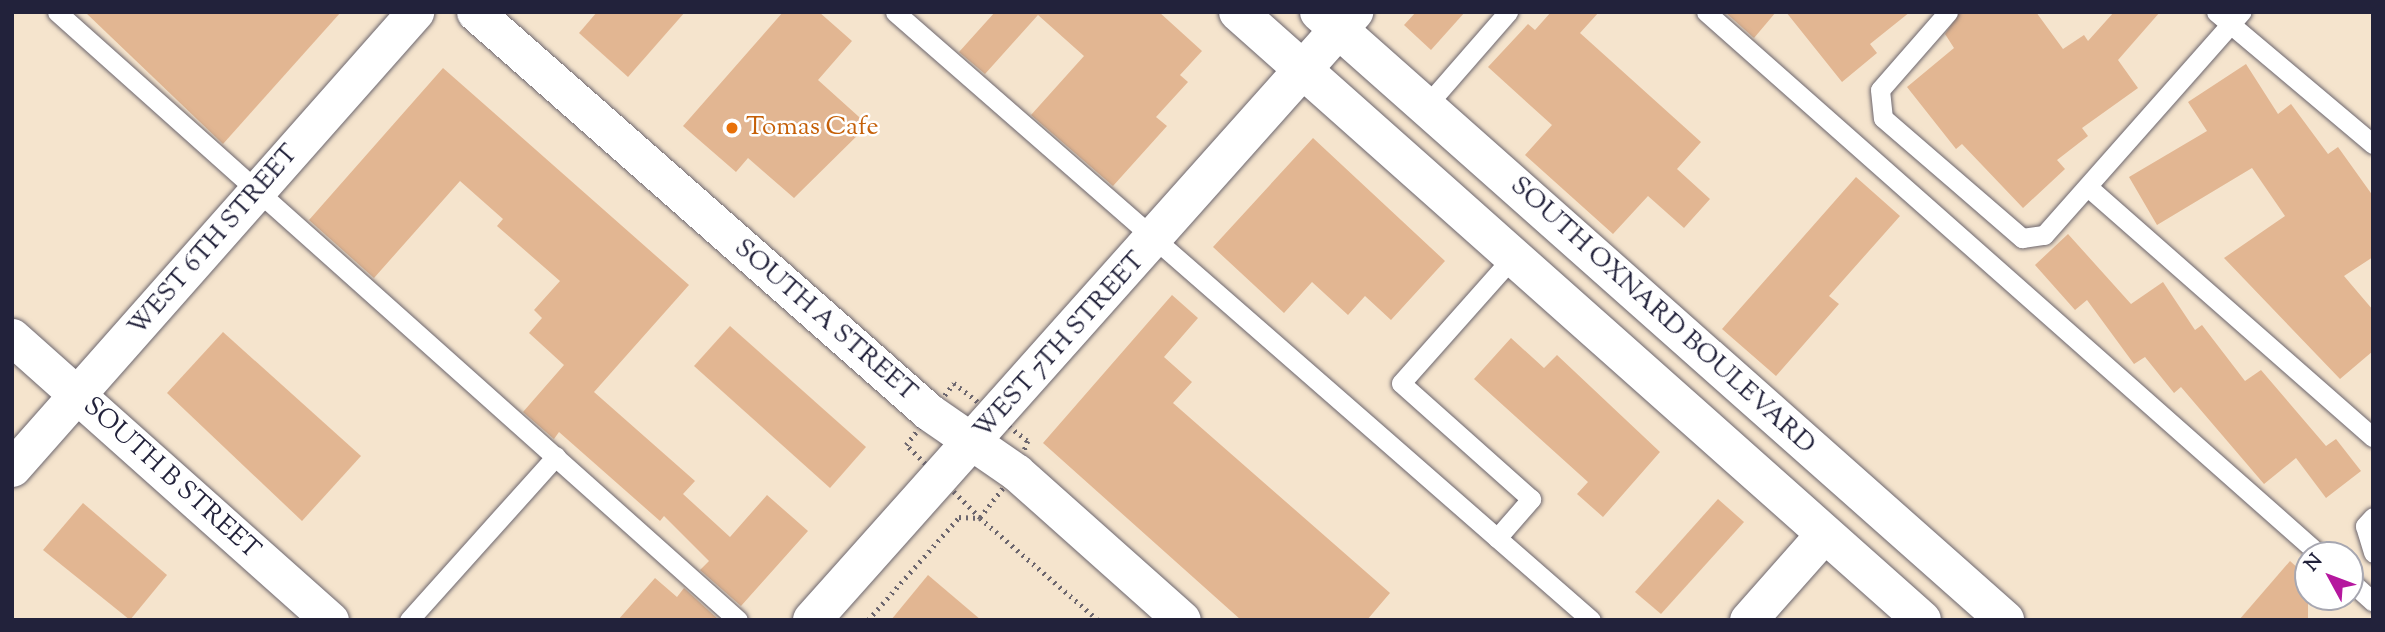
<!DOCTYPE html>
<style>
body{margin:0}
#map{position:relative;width:2385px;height:632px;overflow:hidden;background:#f5e4cd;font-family:"Sorts Mill Goudy",serif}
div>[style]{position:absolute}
.building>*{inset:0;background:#e2b692}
.path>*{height:4.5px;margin-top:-2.25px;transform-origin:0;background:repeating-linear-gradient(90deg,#6c666e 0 2px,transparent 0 7px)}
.roads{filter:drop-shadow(0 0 2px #6c666e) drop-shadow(0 0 2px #6c666e)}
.lane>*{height:19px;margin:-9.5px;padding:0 9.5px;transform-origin:9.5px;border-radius:9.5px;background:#fff}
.street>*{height:37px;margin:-18.5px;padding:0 18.5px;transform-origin:18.5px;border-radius:18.5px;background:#fff}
.secondary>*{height:38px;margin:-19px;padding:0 19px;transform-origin:19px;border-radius:19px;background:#fff}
.primary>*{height:38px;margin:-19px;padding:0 19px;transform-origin:19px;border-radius:19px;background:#fff}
.dots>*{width:19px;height:19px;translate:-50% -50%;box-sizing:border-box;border:4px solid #fff;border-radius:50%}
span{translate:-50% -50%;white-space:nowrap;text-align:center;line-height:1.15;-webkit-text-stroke:5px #fff;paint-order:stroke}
.food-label{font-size:26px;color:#c56008}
.left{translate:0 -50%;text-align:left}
.street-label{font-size:26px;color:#22223b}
.frame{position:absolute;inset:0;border:14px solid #22223b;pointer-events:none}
.north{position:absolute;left:2294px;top:541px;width:70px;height:70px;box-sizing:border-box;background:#fff;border:2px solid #a7a7b1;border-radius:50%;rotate:311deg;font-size:19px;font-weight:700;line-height:28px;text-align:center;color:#22223b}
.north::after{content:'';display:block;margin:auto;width:24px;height:32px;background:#b5179e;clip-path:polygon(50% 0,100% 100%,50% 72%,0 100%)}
</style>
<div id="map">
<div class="building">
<i style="clip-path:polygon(85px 12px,341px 12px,223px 144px)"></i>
<i style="clip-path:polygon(597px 12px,685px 12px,628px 77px,579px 33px)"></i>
<i style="clip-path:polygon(783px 12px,819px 12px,852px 41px,818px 80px,868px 125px,794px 198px,748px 158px,736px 172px,683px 126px)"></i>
<i style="clip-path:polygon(995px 12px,1159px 12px,1202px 51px,1180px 75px,1188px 82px,1156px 117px,1167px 126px,1113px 186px,1031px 115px,1084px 56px,1038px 15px,985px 74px,959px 52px)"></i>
<i style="clip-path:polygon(1416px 12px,1465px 12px,1431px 50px,1404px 25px)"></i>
<i style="clip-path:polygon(1551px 12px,1599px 12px,1580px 33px,1701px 142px,1677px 169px,1710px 199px,1684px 228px,1648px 196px,1613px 234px,1525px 155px,1552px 125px,1488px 67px,1528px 24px,1535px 30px)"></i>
<i style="clip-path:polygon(1725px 12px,1776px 12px,1754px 38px)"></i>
<i style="clip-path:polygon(1786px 12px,1910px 12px,1870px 44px,1877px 53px,1842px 82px)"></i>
<i style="clip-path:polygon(1960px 12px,2036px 12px,2063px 49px,2084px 35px,2088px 41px,2114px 12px,2160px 12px,2118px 60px,2138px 88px,2082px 128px,2088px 136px,2057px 160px,2065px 169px,2023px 208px,1962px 144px,1956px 149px,1907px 87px,1954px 48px,1945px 34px)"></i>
<i style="clip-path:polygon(2246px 64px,2278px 114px,2291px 104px,2328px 154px,2338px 147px,2373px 196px,2373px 257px,2344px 276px,2373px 310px,2373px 351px,2340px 379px,2224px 258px,2285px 216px,2252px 168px,2157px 225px,2129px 177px,2207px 131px,2188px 102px)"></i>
<i style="clip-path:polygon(443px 68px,689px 285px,594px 392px,695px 481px,683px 494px,730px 537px,767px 495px,808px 531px,741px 606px,700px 570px,709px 561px,664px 516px,660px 521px,559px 432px,554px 439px,523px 412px,564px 365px,529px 333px,542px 318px,534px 310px,560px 281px,497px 226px,503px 219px,460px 181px,374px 278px,309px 220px)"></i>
<i style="clip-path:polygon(1313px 138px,1445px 261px,1391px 320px,1365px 296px,1348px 315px,1312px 282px,1284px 313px,1213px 247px)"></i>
<i style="clip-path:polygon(1856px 177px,1900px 216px,1829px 296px,1839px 304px,1776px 376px,1722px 329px)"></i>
<i style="clip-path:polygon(2068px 234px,2131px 304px,2163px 282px,2195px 330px,2202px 325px,2245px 381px,2261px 370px,2326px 446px,2336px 439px,2361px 471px,2326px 498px,2296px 458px,2264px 484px,2181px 387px,2174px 393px,2145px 357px,2134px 364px,2087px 300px,2075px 310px,2035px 265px)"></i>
<i style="clip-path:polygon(1172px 295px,1198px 318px,1164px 357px,1192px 382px,1173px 403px,1390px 593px,1367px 620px,1241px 620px,1043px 443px)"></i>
<i style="clip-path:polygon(730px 326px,866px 447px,830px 488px,694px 366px)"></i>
<i style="clip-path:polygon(223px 332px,361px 456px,302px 521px,167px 393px)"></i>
<i style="clip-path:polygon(1511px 338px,1544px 368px,1557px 355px,1660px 452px,1603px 517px,1577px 494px,1588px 482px,1474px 379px)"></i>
<i style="clip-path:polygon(1718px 499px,1744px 522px,1661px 614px,1635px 592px)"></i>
<i style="clip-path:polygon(83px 503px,167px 575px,130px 620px,43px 550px)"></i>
<i style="clip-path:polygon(2290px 561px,2308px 577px,2308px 620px,2239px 620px)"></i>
<i style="clip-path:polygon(928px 575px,981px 620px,891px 620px)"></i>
<i style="clip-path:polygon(655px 578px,677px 597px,684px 588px,719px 620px,618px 620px)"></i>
</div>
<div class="path">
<i style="left:954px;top:383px;width:94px;rotate:38.1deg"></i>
<i style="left:1028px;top:441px;width:33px;rotate:111deg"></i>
<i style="left:1016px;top:472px;width:58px;rotate:128deg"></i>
<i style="left:980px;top:518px;width:104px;rotate:-135.4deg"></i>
<i style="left:906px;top:445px;width:78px;rotate:-52.3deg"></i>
<i style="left:868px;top:620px;width:137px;rotate:-48.5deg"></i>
<i style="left:959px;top:517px;width:21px;rotate:3deg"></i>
<i style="left:980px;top:518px;width:156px;rotate:40.8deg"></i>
</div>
<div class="roads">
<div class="lane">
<i style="left:57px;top:12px;width:913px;rotate:41.76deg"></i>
<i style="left:895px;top:12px;width:924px;rotate:41.14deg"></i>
<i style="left:1706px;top:12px;width:820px;rotate:41.49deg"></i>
<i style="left:1948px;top:12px;width:103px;rotate:131.1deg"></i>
<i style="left:1880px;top:90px;width:28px;rotate:84deg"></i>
<i style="left:1883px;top:118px;width:184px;rotate:40.8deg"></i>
<i style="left:2022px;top:238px;width:22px;rotate:-8deg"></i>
<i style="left:2044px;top:235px;width:298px;rotate:-48.5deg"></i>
<i style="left:2216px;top:12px;width:205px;rotate:40.1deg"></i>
<i style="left:1426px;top:106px;width:125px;rotate:-48.9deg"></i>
<i style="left:2088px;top:187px;width:379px;rotate:41.3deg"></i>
<i style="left:2373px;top:517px;width:12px;rotate:132deg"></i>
<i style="left:2365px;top:526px;width:28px;rotate:73deg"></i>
<i style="left:1497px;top:538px;width:52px;rotate:-48.9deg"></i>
<i style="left:1531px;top:499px;width:174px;rotate:-138.3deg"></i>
<i style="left:1401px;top:383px;width:169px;rotate:-48.4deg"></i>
<i style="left:2350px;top:581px;width:31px;rotate:42deg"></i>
<i style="left:409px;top:620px;width:220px;rotate:-48.1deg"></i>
</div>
<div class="street">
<i style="left:475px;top:12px;width:605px;rotate:41.38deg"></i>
<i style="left:929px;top:412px;width:106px;rotate:34.6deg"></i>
<i style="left:1016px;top:472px;width:222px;rotate:41.7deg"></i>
<i style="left:12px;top:337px;width:426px;rotate:41.7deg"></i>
<i style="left:12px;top:468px;width:609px;rotate:-48.53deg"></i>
<i style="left:1748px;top:620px;width:115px;rotate:-48.5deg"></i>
</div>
<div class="secondary">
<i style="left:812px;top:620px;width:815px;rotate:-48.28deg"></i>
</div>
<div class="primary">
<i style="left:1238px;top:12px;width:915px;rotate:41.63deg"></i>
<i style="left:1319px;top:12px;width:917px;rotate:41.55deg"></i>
</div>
</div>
<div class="dots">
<i style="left:732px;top:128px;background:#e8710a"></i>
</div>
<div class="food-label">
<span class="left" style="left:746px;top:128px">Tomas Cafe</span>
</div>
<div class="street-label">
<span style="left:214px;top:241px;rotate:-49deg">WEST 6TH STREET</span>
<span style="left:1662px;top:316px;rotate:42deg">SOUTH OXNARD BOULEVARD</span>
<span style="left:825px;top:321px;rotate:41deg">SOUTH A STREET</span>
<span style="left:1060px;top:346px;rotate:-48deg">WEST 7TH STREET</span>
<span style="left:171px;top:479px;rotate:42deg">SOUTH B STREET</span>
</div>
<div class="frame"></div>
<div class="north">N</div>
</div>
